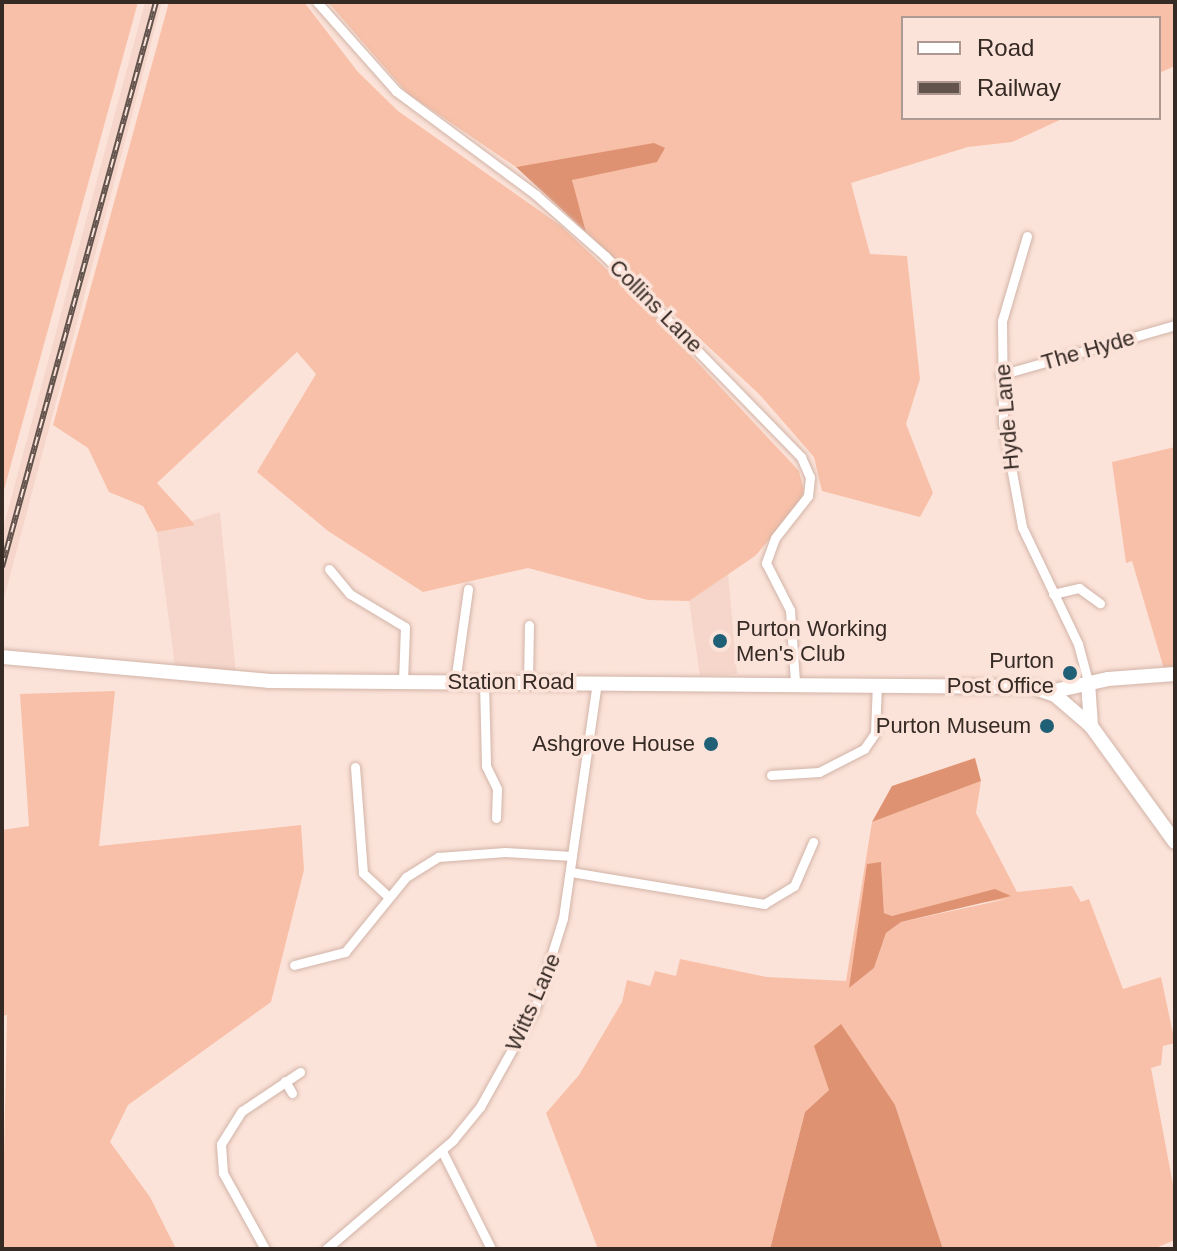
<!DOCTYPE html>
<style>
body{margin:0}
#map{position:relative;width:1177px;height:1251px;overflow:hidden;background:#fce3d9;font-family:Helvetica,sans-serif}
div>[style]{position:absolute}
.built>*{inset:0;background:#f6d6ca}
.green>*{inset:0;background:#f8c0a8}
.forest>*{inset:0;background:#de9272}
.roads{filter:drop-shadow(0 0 2px #d2b4a8) drop-shadow(0 0 2px #d2b4a8)}
.street>*{height:9px;margin:-4.5px;padding:0 4.5px;transform-origin:4.5px;border-radius:4.5px;background:#fff}
.secondary>*{height:14px;margin:-7px;padding:0 7px;transform-origin:7px;border-radius:7px;background:#fff}
.rail>*{height:6px;margin-top:-3px;transform-origin:0;background:repeating-linear-gradient(90deg,#fce3d9 0 9px,#62534d 0 18px);box-sizing:border-box;border-block:2px solid #62534d}
.dots>*{width:22px;height:22px;translate:-50% -50%;box-sizing:border-box;border:4px solid #fce3d9;border-radius:50%}
span{translate:-50% -50%;white-space:nowrap;text-align:center;line-height:1.15;-webkit-text-stroke:7px #fce3d9;paint-order:stroke}
.street-label{font-size:22px;color:#362a25}
.poi-label{font-size:22px;color:#362a25}
.left{translate:0 -50%;text-align:left}
.right{translate:-100% -50%;text-align:right}
.frame{position:absolute;inset:0;border:4px solid #362a25;pointer-events:none}
.legend{position:absolute;left:901px;top:16px;width:260px;height:104px;box-sizing:border-box;background:#fce3d9;border:2px solid #ad9991;margin:0;padding:10px 14px;list-style:none;font-size:24px;color:#362a25}
.legend li{display:flex;align-items:center;gap:16px;height:40px}
.legend b{width:40px;border:2px solid #ad9991}
</style>
<div id="map">
<div class="built">
<i style="clip-path:polygon(145px 2px,162px 2px,2px 606px,2px 532px)"></i>
<i style="clip-path:polygon(220px 512px,236px 675px,175px 666px,157px 532px)"></i>
<i style="clip-path:polygon(728px 572px,737px 674px,700px 676px,689px 601px)"></i>
</div>
<div class="green">
<i style="clip-path:polygon(2px 2px,138px 2px,2px 497px)"></i>
<i style="clip-path:polygon(169px 2px,304px 2px,358px 72px,398px 111px,561px 226px,637px 298px,799px 471px,804px 491px,797px 508px,755px 556px,689px 601px,648px 600px,528px 568px,423px 592px,328px 531px,257px 472px,316px 374px,297px 352px,157px 483px,195px 525px,157px 532px,143px 506px,109px 492px,88px 448px,53px 425px)"></i>
<i style="clip-path:polygon(328px 2px,1175px 2px,1175px 66px,1159px 73px,1159px 18px,903px 18px,903px 118px,1064px 118px,1012px 142px,968px 147px,851px 183px,870px 254px,907px 256px,920px 379px,906px 424px,933px 493px,920px 517px,822px 491px,814px 457px,760px 395px,586px 232px,572px 181px,602px 153px,516px 167px,407px 93px)"></i>
<i style="clip-path:polygon(1175px 447px,1175px 668px,1164px 669px,1132px 561px,1126px 563px,1112px 462px)"></i>
<i style="clip-path:polygon(115px 691px,99px 846px,301px 825px,304px 870px,271px 1002px,128px 1105px,110px 1142px,150px 1197px,176px 1249px,2px 1249px,7px 1015px,2px 1016px,2px 830px,29px 826px,20px 694px)"></i>
<i style="clip-path:polygon(evenodd,981px 781px,976px 813px,1017px 892px,1072px 886px,1081px 902px,1089px 899px,1123px 989px,1161px 977px,1175px 1043px,1163px 1046px,1161px 1065px,1151px 1068px,1175px 1195px,1175px 1240px,1153px 1249px,943px 1249px,895px 1105px,829px 1090px,805px 1112px,770px 1249px,598px 1249px,546px 1113px,579px 1075px,622px 1002px,627px 980px,650px 986px,655px 971px,676px 976px,680px 959px,767px 977px,846px 981px,872px 822px,981px 781px,881px 862px,884px 913px,892px 916px,1007px 899px,901px 922px,886px 933px,874px 968px,850px 987px,881px 862px)"></i>
</div>
<div class="forest">
<i style="clip-path:polygon(654px 143px,665px 148px,657px 162px,572px 180px,586px 232px,516px 167px)"></i>
<i style="clip-path:polygon(975px 758px,981px 781px,872px 822px,892px 786px)"></i>
<i style="clip-path:polygon(881px 862px,884px 913px,892px 916px,995px 889px,1011px 896px,901px 922px,886px 933px,874px 968px,849px 988px,867px 864px)"></i>
<i style="clip-path:polygon(841px 1024px,895px 1105px,943px 1249px,770px 1249px,805px 1112px,829px 1090px,814px 1046px)"></i>
</div>
<div class="roads">
<div class="street">
<i style="left:317px;top:2px;width:119px;rotate:48.4deg"></i>
<i style="left:396px;top:91px;width:174px;rotate:36.6deg"></i>
<i style="left:536px;top:195px;width:92px;rotate:41.5deg"></i>
<i style="left:605px;top:256px;width:281px;rotate:45.7deg"></i>
<i style="left:801px;top:457px;width:22px;rotate:66deg"></i>
<i style="left:810px;top:477px;width:19px;rotate:96deg"></i>
<i style="left:808px;top:496px;width:53px;rotate:128.2deg"></i>
<i style="left:775px;top:538px;width:27px;rotate:110deg"></i>
<i style="left:766px;top:563px;width:53px;rotate:62.9deg"></i>
<i style="left:790px;top:610px;width:72px;rotate:86deg"></i>
<i style="left:1027px;top:236px;width:89px;rotate:106.4deg"></i>
<i style="left:1002px;top:321px;width:102px;rotate:89.4deg"></i>
<i style="left:1003px;top:423px;width:106px;rotate:79.6deg"></i>
<i style="left:1022px;top:527px;width:130px;rotate:64.4deg"></i>
<i style="left:1078px;top:644px;width:39px;rotate:75deg"></i>
<i style="left:1000px;top:375px;width:182px;rotate:-15.9deg"></i>
<i style="left:329px;top:569px;width:33px;rotate:50deg"></i>
<i style="left:350px;top:594px;width:64px;rotate:31deg"></i>
<i style="left:405px;top:627px;width:55px;rotate:92.1deg"></i>
<i style="left:1053px;top:594px;width:27px;rotate:-13deg"></i>
<i style="left:1079px;top:588px;width:26px;rotate:36deg"></i>
<i style="left:455px;top:682px;width:94px;rotate:-82deg"></i>
<i style="left:484px;top:682px;width:84px;rotate:88.6deg"></i>
<i style="left:486px;top:766px;width:25px;rotate:64deg"></i>
<i style="left:497px;top:789px;width:29px;rotate:92deg"></i>
<i style="left:528px;top:682px;width:57px;rotate:-89deg"></i>
<i style="left:355px;top:767px;width:106px;rotate:85.7deg"></i>
<i style="left:363px;top:873px;width:35px;rotate:43deg"></i>
<i style="left:771px;top:775px;width:48px;rotate:-3.6deg"></i>
<i style="left:819px;top:772px;width:51px;rotate:-27.1deg"></i>
<i style="left:864px;top:749px;width:19px;rotate:-55deg"></i>
<i style="left:875px;top:733px;width:50px;rotate:-87.7deg"></i>
<i style="left:571px;top:872px;width:196px;rotate:9.4deg"></i>
<i style="left:764px;top:904px;width:35px;rotate:-31deg"></i>
<i style="left:794px;top:886px;width:48px;rotate:-66.6deg"></i>
<i style="left:294px;top:965px;width:53px;rotate:-14.3deg"></i>
<i style="left:345px;top:952px;width:97px;rotate:-50.9deg"></i>
<i style="left:406px;top:877px;width:38px;rotate:-32deg"></i>
<i style="left:438px;top:857px;width:67px;rotate:-4.3deg"></i>
<i style="left:505px;top:852px;width:67px;rotate:3.4deg"></i>
<i style="left:285px;top:1081px;width:14px;rotate:60deg"></i>
<i style="left:442px;top:1151px;width:110px;rotate:63.4deg"></i>
<i style="left:265px;top:1249px;width:87px;rotate:-118.9deg"></i>
<i style="left:223px;top:1173px;width:29px;rotate:-94deg"></i>
<i style="left:221px;top:1144px;width:39px;rotate:-58deg"></i>
<i style="left:242px;top:1111px;width:70px;rotate:-33.9deg"></i>
<i style="left:326px;top:1249px;width:167px;rotate:-40.6deg"></i>
<i style="left:453px;top:1140px;width:43px;rotate:-50.7deg"></i>
<i style="left:480px;top:1107px;width:113px;rotate:-60.9deg"></i>
<i style="left:535px;top:1008px;width:94px;rotate:-72.7deg"></i>
<i style="left:563px;top:918px;width:238px;rotate:-81.8deg"></i>
</div>
<div class="secondary">
<i style="left:2px;top:657px;width:268px;rotate:5.1deg"></i>
<i style="left:269px;top:681px;width:763px;rotate:0.45deg"></i>
<i style="left:1032px;top:687px;width:24px;rotate:19deg"></i>
<i style="left:1055px;top:695px;width:48px;rotate:40.7deg"></i>
<i style="left:1091px;top:726px;width:143px;rotate:54.1deg"></i>
<i style="left:1088px;top:682px;width:44px;rotate:86.1deg"></i>
<i style="left:1050px;top:692px;width:59px;rotate:-12.6deg"></i>
<i style="left:1108px;top:679px;width:67px;rotate:-4.3deg"></i>
</div>
</div>
<div class="rail">
<i style="left:2px;top:567px;width:586px;rotate:-74.75deg"></i>
</div>
<div class="dots">
<i style="left:720px;top:641px;background:#206076"></i>
<i style="left:1070px;top:673px;background:#206076"></i>
<i style="left:1047px;top:726px;background:#206076"></i>
<i style="left:711px;top:744px;background:#206076"></i>
</div>
<div class="street-label">
<span style="left:656px;top:306px;rotate:45deg">Collins Lane</span>
<span style="left:1088px;top:350px;rotate:-16deg">The Hyde</span>
<span style="left:1007px;top:417px;rotate:-95deg">Hyde Lane</span>
<span style="left:511px;top:682px">Station Road</span>
<span style="left:533px;top:1002px;rotate:-66deg">Witts Lane</span>
</div>
<div class="poi-label">
<span class="left" style="left:736px;top:641px">Purton Working<br>Men's Club</span>
<span class="right" style="left:1054px;top:673px">Purton<br>Post Office</span>
<span class="right" style="left:1031px;top:726px">Purton Museum</span>
<span class="right" style="left:695px;top:744px">Ashgrove House</span>
</div>
<div class="frame"></div>
<ul class="legend">
<li><b style="height:10px;background:#fff"></b>Road</li>
<li><b style="height:10px;background:#62534d"></b>Railway</li>
</ul>
</div>
